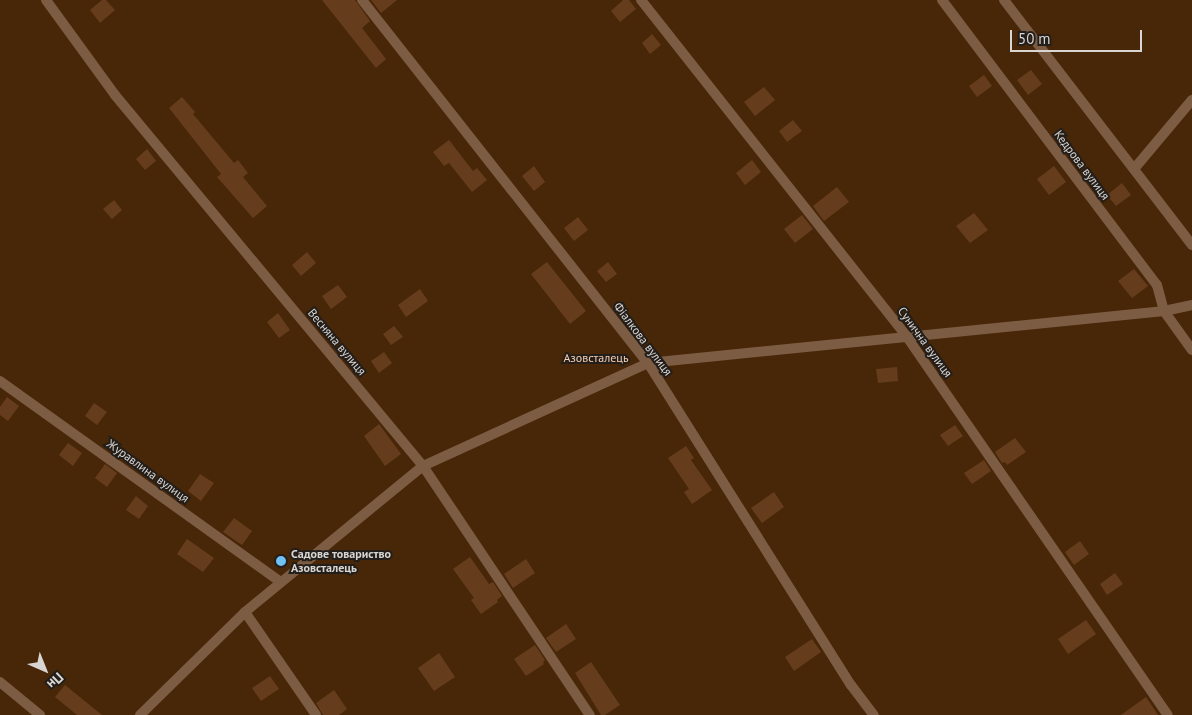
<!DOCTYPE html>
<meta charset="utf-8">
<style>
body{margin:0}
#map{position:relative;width:1192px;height:715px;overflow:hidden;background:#231e1a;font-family:"PT Sans",sans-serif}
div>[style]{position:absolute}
.green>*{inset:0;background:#482608}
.building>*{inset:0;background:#663d1c}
.service>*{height:10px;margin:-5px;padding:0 5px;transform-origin:5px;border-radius:5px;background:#7d5c44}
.minor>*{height:10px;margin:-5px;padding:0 5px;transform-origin:5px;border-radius:5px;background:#7d5c44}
.dots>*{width:14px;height:14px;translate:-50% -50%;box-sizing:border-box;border:2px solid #231e1a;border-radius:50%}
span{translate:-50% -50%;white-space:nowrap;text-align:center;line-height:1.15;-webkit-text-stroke:4px #231e1a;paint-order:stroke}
.street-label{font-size:12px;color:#d8d5d2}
.park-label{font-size:12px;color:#f9cfb2}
.poi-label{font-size:12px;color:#d8d5d2;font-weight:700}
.left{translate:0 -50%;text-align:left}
.north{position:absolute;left:20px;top:645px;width:50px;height:50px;-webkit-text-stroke:4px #231e1a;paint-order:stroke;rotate:136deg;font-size:14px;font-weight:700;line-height:20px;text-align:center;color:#d8d5d2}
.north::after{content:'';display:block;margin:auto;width:18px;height:22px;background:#d8d5d2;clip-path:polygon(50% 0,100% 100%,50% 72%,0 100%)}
.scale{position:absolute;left:1010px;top:30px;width:132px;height:22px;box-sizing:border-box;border:2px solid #d8d5d2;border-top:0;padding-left:6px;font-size:15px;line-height:18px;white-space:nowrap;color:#d8d5d2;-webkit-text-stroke:4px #231e1a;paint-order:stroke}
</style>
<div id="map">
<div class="green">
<i style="clip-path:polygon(0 0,1192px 0,1192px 715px,0 715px)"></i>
</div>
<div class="building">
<i style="clip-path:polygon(102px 0,106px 0,115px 10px,100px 23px,90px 10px)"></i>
<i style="clip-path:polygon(322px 0,355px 0,370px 21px,362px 28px,386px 59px,376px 68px)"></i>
<i style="clip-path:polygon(371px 0,397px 0,381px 13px)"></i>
<i style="clip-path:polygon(623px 0,629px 0,636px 9px,620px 22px,611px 11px)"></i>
<i style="clip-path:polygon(652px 34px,661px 45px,650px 54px,642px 43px)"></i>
<i style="clip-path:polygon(1031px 70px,1042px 84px,1028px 95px,1017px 80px)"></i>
<i style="clip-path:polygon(984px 75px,992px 86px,977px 97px,969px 86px)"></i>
<i style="clip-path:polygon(764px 87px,775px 100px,755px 116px,744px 102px)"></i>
<i style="clip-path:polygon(182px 97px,195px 112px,193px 114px,234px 163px,238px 160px,248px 173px,243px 177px,267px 206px,253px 218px,217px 177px,221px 174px,169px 108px)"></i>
<i style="clip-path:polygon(793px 120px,802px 131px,787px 142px,779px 131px)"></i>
<i style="clip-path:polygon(449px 140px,473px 171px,477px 168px,487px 180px,472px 192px,449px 163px,444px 166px,433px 152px)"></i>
<i style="clip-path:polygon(147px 149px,156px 161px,145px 170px,136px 159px)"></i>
<i style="clip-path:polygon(752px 160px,761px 172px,745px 185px,736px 173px)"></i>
<i style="clip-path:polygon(534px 166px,545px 182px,534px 191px,522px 176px)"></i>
<i style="clip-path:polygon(1054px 166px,1066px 182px,1049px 195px,1037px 179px)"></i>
<i style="clip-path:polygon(1122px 183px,1131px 195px,1116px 206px,1107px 195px)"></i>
<i style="clip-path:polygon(837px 187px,849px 202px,824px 221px,813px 206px)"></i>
<i style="clip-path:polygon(114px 200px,122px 210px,112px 219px,103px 209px)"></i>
<i style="clip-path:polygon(974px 213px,988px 230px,970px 243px,956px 226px)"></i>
<i style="clip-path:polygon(802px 215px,813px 229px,795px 243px,784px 229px)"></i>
<i style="clip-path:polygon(578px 217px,588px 230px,574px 241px,564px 228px)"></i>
<i style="clip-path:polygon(307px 252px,316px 263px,301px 276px,292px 265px)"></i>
<i style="clip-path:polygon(547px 262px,586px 311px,570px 324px,531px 274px)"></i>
<i style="clip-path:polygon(608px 262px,617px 274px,606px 282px,597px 271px)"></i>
<i style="clip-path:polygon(1134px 269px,1148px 286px,1132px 298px,1118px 281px)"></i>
<i style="clip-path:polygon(338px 285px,347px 297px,331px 309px,322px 296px)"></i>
<i style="clip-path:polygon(420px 289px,428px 301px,406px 317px,398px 305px)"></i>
<i style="clip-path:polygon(278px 313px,290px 330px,279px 338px,267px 322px)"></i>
<i style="clip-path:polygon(394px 326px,403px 337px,391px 345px,383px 334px)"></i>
<i style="clip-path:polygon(384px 352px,392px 363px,379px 373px,371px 361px)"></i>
<i style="clip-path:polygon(897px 367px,898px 381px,878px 383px,876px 369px)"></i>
<i style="clip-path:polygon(7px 397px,19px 406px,8px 421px,0 415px,0 407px)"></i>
<i style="clip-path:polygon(94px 403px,107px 412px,97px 425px,85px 416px)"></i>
<i style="clip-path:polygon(379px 424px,401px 454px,385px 466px,364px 436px)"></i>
<i style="clip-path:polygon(955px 425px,963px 436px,948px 446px,940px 435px)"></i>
<i style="clip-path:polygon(1015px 438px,1026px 452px,1007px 465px,1005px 462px,1002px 463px,995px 452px)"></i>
<i style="clip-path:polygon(68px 443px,82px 453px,73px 466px,59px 455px)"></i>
<i style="clip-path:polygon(686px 446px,694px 458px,691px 460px,712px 490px,692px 504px,684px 492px,689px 489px,668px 458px)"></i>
<i style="clip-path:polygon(984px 460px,991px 471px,972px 484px,964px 473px)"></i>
<i style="clip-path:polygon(105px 464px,117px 473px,107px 487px,95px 478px)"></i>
<i style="clip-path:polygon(200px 474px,214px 483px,201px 501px,188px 491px)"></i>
<i style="clip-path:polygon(774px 492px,784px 507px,762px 523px,751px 508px)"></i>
<i style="clip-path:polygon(136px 496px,148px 506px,139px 519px,126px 510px)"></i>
<i style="clip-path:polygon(234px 518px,252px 531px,242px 545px,223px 532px)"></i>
<i style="clip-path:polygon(187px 539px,214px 558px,203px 572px,177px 554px)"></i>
<i style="clip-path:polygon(1080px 541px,1089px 554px,1074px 565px,1065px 552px)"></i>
<i style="clip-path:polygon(470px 557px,489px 584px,493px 582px,502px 596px,497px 600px,498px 602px,481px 614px,471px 600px,474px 598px,453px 569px)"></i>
<i style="clip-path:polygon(526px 559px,535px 573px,513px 588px,504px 574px)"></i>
<i style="clip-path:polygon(1115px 573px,1123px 584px,1107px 595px,1100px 584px)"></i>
<i style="clip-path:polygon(1086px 620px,1096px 634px,1068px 654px,1058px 639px)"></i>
<i style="clip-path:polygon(566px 624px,576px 639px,556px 652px,546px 638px)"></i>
<i style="clip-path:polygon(812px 639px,821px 652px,794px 671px,785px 657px)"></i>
<i style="clip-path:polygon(535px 645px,545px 660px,543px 662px,544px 664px,526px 676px,514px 659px)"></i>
<i style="clip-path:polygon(439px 653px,455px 677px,434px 691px,418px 668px)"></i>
<i style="clip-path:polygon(591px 662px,620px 705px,605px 715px,601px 715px,575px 673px)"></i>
<i style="clip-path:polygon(270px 676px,279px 689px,261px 701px,252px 688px)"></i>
<i style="clip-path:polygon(65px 685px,102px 715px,77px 715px,55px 697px)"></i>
<i style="clip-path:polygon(334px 690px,347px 709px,339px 715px,323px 715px,316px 703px)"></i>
<i style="clip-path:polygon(1146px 697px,1158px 715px,1121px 715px)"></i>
</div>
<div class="service">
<i style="left:46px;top:0;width:117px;rotate:54deg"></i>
<i style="left:115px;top:95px;width:482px;rotate:50.3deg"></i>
<i style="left:423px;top:466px;width:300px;rotate:56.2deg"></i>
<i style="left:362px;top:0;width:462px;rotate:51.8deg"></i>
<i style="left:648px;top:363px;width:381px;rotate:57.8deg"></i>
<i style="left:851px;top:685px;width:38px;rotate:53deg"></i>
<i style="left:641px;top:0;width:429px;rotate:51.7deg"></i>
<i style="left:907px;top:337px;width:459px;rotate:55.4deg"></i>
<i style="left:942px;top:0;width:357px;rotate:53deg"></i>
<i style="left:1157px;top:285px;width:27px;rotate:75deg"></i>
<i style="left:1164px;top:311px;width:48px;rotate:54.3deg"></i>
<i style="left:1134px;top:169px;width:90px;rotate:-50deg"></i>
<i style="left:0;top:381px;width:345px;rotate:35.6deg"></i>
<i style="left:245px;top:612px;width:125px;rotate:55.4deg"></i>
<i style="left:0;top:682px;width:52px;rotate:39.5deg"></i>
</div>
<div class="minor">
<i style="left:1004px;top:0;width:309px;rotate:52.5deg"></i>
<i style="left:140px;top:715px;width:147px;rotate:-44.4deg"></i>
<i style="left:245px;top:612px;width:230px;rotate:-39.4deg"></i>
<i style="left:423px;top:466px;width:247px;rotate:-24.6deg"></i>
<i style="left:648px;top:363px;width:519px;rotate:-5.75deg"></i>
<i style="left:1164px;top:311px;width:29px;rotate:-12deg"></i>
</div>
<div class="dots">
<i style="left:281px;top:561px;background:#70c2f4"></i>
</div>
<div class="street-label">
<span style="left:1082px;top:165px;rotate:53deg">Кедрова вулиця</span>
<span style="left:643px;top:339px;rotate:53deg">Фіалкова вулиця</span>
<span style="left:337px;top:342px;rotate:50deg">Весняна вулиця</span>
<span style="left:925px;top:342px;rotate:54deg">Сунична вулиця</span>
<span style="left:148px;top:471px;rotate:36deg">Журавлина вулиця</span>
</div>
<div class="park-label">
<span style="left:596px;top:358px">Азовсталець</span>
</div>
<div class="poi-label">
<span class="left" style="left:291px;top:561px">Садове товариство<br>Азовсталець</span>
</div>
<div class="north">Пн</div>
<div class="scale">50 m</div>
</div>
